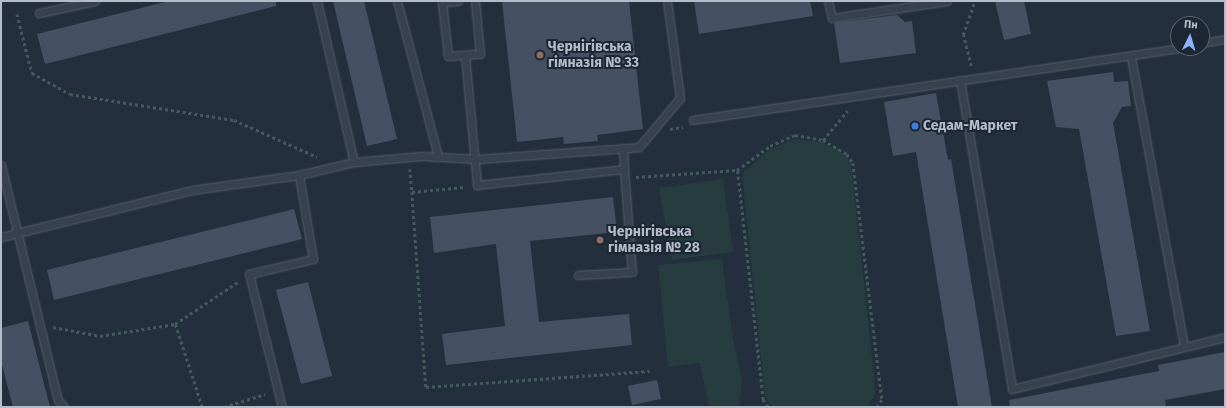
<!DOCTYPE html>
<meta charset="utf-8">
<style>
body{margin:0}
#map{position:relative;width:1226px;height:408px;overflow:hidden;background:#242f3e;font-family:"Fira Sans",sans-serif}
div>[style]{position:absolute}
.green>*{inset:0;background:#263c3f}
.building>*{inset:0;background:#455162}
.path>*{height:2.5px;margin-top:-1.25px;transform-origin:0;background:repeating-linear-gradient(90deg,#44595c 0 3px,transparent 0 6px)}
.roads{filter:drop-shadow(0 0 1px #565f6c) drop-shadow(0 0 1px #565f6c)}
.lane>*{height:7px;margin:-3.5px;padding:0 3.5px;transform-origin:3.5px;border-radius:3.5px;background:#38414e}
.dots>*{width:11px;height:11px;translate:-50% -50%;box-sizing:border-box;border:2px solid #1d2633;border-radius:50%}
span{translate:-50% -50%;white-space:nowrap;text-align:center;line-height:1.15;-webkit-text-stroke:4px #1d2633;paint-order:stroke}
.poi-label{font-size:14px;color:#b4bcc9;font-weight:700}
.left{translate:0 -50%;text-align:left}
.frame{position:absolute;inset:0;border:2px solid #b4bcc9;pointer-events:none}
.north{position:absolute;left:1170px;top:16px;width:40px;height:40px;box-sizing:border-box;background:#1d2633;border:1px solid #59626f;border-radius:50%;rotate:5deg;font-size:11px;font-weight:700;line-height:16px;text-align:center;color:#b4bcc9}
.north::after{content:'';display:block;margin:auto;width:14px;height:18px;background:#8ab4f8;clip-path:polygon(50% 0,100% 100%,50% 72%,0 100%)}
</style>
<div id="map">
<div class="green">
<i style="clip-path:polygon(795px 139px,822px 142px,846px 155px,851px 164px,874px 375px,875px 394px,867px 407px,773px 407px,765px 397px,742px 174px,770px 149px)"></i>
<i style="clip-path:polygon(723px 179px,733px 252px,672px 260px,659px 188px)"></i>
<i style="clip-path:polygon(722px 259px,733px 340px,742px 380px,739px 407px,709px 407px,700px 363px,668px 367px,658px 265px)"></i>
</div>
<div class="building">
<i style="clip-path:polygon(169px 1px,276px 1px,276px 6px,45px 64px,37px 34px)"></i>
<i style="clip-path:polygon(333px 1px,364px 1px,397px 139px,367px 146px)"></i>
<i style="clip-path:polygon(502px 1px,629px 1px,643px 129px,597px 135px,598px 141px,564px 144px,563px 137px,517px 142px)"></i>
<i style="clip-path:polygon(694px 1px,810px 1px,813px 16px,699px 34px)"></i>
<i style="clip-path:polygon(995px 1px,1024px 1px,1031px 34px,1004px 40px)"></i>
<i style="clip-path:polygon(897px 15px,905px 22px,912px 21px,916px 53px,840px 63px,834px 23px)"></i>
<i style="clip-path:polygon(1113px 72px,1114px 82px,1128px 81px,1131px 106px,1122px 107px,1113px 123px,1150px 331px,1116px 336px,1079px 129px,1056px 127px,1047px 81px)"></i>
<i style="clip-path:polygon(936px 93px,948px 160px,951px 159px,992px 407px,958px 407px,916px 152px,893px 156px,884px 102px)"></i>
<i style="clip-path:polygon(613px 197px,617px 232px,530px 241px,539px 322px,629px 314px,632px 345px,446px 365px,442px 334px,505px 326px,496px 244px,434px 253px,430px 217px)"></i>
<i style="clip-path:polygon(294px 209px,302px 239px,54px 300px,47px 270px)"></i>
<i style="clip-path:polygon(308px 282px,332px 376px,301px 384px,276px 290px)"></i>
<i style="clip-path:polygon(28px 321px,50px 407px,13px 407px,1px 361px,1px 328px)"></i>
<i style="clip-path:polygon(1225px 352px,1225px 389px,1165px 400px,1166px 407px,1010px 407px,1009px 400px,1159px 371px,1158px 365px)"></i>
<i style="clip-path:polygon(657px 380px,661px 399px,632px 405px,628px 386px)"></i>
</div>
<div class="path">
<i style="left:17px;top:14px;width:61px;rotate:75.7deg"></i>
<i style="left:32px;top:73px;width:43px;rotate:28.9deg"></i>
<i style="left:70px;top:94px;width:166px;rotate:9deg"></i>
<i style="left:234px;top:120px;width:91px;rotate:24deg"></i>
<i style="left:971px;top:66px;width:32px;rotate:-104deg"></i>
<i style="left:963px;top:35px;width:36px;rotate:-71deg"></i>
<i style="left:670px;top:129px;width:13px;rotate:-9deg"></i>
<i style="left:823px;top:140px;width:38px;rotate:-50deg"></i>
<i style="left:410px;top:169px;width:23px;rotate:85deg"></i>
<i style="left:412px;top:192px;width:52px;rotate:-5.5deg"></i>
<i style="left:636px;top:177px;width:101px;rotate:-4deg"></i>
<i style="left:412px;top:192px;width:196px;rotate:85.9deg"></i>
<i style="left:426px;top:387px;width:224px;rotate:-4.1deg"></i>
<i style="left:53px;top:327px;width:48px;rotate:10.8deg"></i>
<i style="left:100px;top:336px;width:76px;rotate:-9.1deg"></i>
<i style="left:202px;top:407px;width:87px;rotate:-108deg"></i>
<i style="left:175px;top:324px;width:76px;rotate:-33.7deg"></i>
<i style="left:224px;top:407px;width:43px;rotate:-17.6deg"></i>
<i style="left:768px;top:407px;width:9px;rotate:-126deg"></i>
<i style="left:763px;top:400px;width:231px;rotate:-96.4deg"></i>
<i style="left:737px;top:170px;width:41px;rotate:-36deg"></i>
<i style="left:770px;top:146px;width:27px;rotate:-24deg"></i>
<i style="left:795px;top:135px;width:28px;rotate:10deg"></i>
<i style="left:823px;top:140px;width:28px;rotate:30deg"></i>
<i style="left:847px;top:154px;width:11px;rotate:56deg"></i>
<i style="left:853px;top:163px;width:239px;rotate:83deg"></i>
<i style="left:882px;top:400px;width:8px;rotate:120deg"></i>
</div>
<div class="roads">
<div class="lane">
<i style="left:317px;top:1px;width:165px;rotate:77.1deg"></i>
<i style="left:397px;top:1px;width:160px;rotate:75.2deg"></i>
<i style="left:458px;top:1px;width:16px;rotate:176deg"></i>
<i style="left:442px;top:2px;width:54px;rotate:83.7deg"></i>
<i style="left:448px;top:56px;width:32px;rotate:-4deg"></i>
<i style="left:480px;top:54px;width:53px;rotate:-95.4deg"></i>
<i style="left:828px;top:1px;width:17px;rotate:77deg"></i>
<i style="left:832px;top:18px;width:116px;rotate:-8.4deg"></i>
<i style="left:39px;top:13px;width:57px;rotate:-12.1deg"></i>
<i style="left:1202px;top:43px;width:23px;rotate:-10deg"></i>
<i style="left:465px;top:55px;width:131px;rotate:84.7deg"></i>
<i style="left:477px;top:185px;width:148px;rotate:-6.2deg"></i>
<i style="left:624px;top:169px;width:103px;rotate:85.6deg"></i>
<i style="left:632px;top:272px;width:54px;rotate:176.8deg"></i>
<i style="left:1131px;top:57px;width:293px;rotate:79.6deg"></i>
<i style="left:960px;top:80px;width:313px;rotate:80.4deg"></i>
<i style="left:1012px;top:389px;width:219px;rotate:-13.7deg"></i>
<i style="left:693px;top:120px;width:490px;rotate:-8.4deg"></i>
<i style="left:623px;top:148px;width:21px;rotate:87deg"></i>
<i style="left:1px;top:165px;width:242px;rotate:76.4deg"></i>
<i style="left:58px;top:400px;width:9px;rotate:49deg"></i>
<i style="left:1px;top:237px;width:197px;rotate:-13.8deg"></i>
<i style="left:192px;top:190px;width:108px;rotate:-8deg"></i>
<i style="left:299px;top:175px;width:57px;rotate:-13.3deg"></i>
<i style="left:354px;top:162px;width:68px;rotate:-5deg"></i>
<i style="left:422px;top:156px;width:55px;rotate:3.1deg"></i>
<i style="left:477px;top:159px;width:162px;rotate:-4.2deg"></i>
<i style="left:639px;top:147px;width:64px;rotate:-50.1deg"></i>
<i style="left:680px;top:98px;width:98px;rotate:-97.6deg"></i>
<i style="left:282px;top:407px;width:137px;rotate:-103.9deg"></i>
<i style="left:249px;top:274px;width:66px;rotate:-13.2deg"></i>
<i style="left:313px;top:259px;width:85px;rotate:-99.5deg"></i>
</div>
</div>
<div class="dots">
<i style="left:540px;top:55px;background:#8d6e63"></i>
<i style="left:915px;top:126px;background:#3f7fe0"></i>
<i style="left:600px;top:240px;background:#8d6e63"></i>
</div>
<div class="poi-label">
<span class="left" style="left:548px;top:55px">Чернігівська<br>гімназія № 33</span>
<span class="left" style="left:923px;top:126px">Седам-Маркет</span>
<span class="left" style="left:608px;top:240px">Чернігівська<br>гімназія № 28</span>
</div>
<div class="frame"></div>
<div class="north">Пн</div>
</div>
